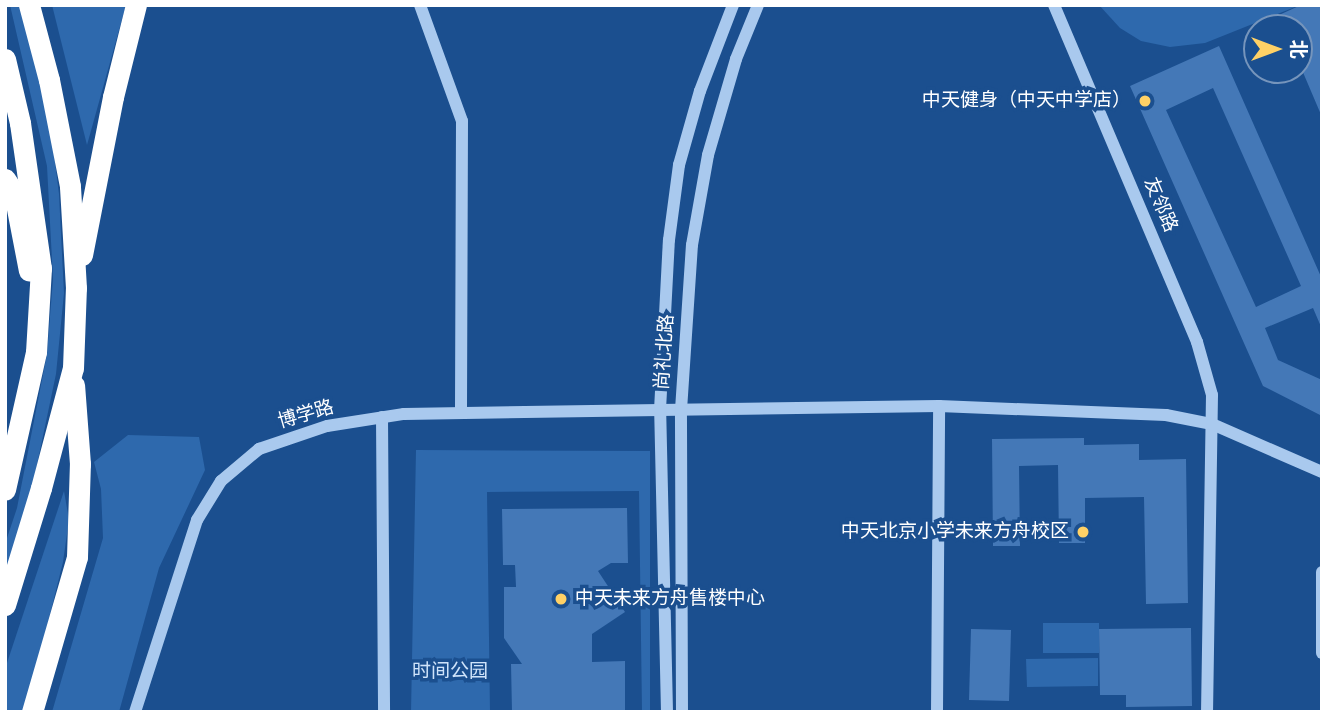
<!DOCTYPE html>
<meta charset="utf-8">
<style>
body{margin:0}
#map{position:relative;width:1327px;height:717px;overflow:hidden;background:#1b4f8f;font-family:"Source Sans 3","Noto Sans SC",sans-serif}
div>[style]{position:absolute}
.green>*{inset:0;background:#2e69ad}
.building>*{inset:0;background:#4478b7}
.minor>*{height:12px;margin:-6px;padding:0 6px;transform-origin:6px;border-radius:6px;background:#a9c9ee}
.highway>*{height:21px;margin:-10.5px;padding:0 10.5px;transform-origin:10.5px;border-radius:10.5px;background:#fff}
.dots>*{width:19px;height:19px;translate:-50% -50%;box-sizing:border-box;border:4px solid #1b4f8f;border-radius:50%}
span{translate:-50% -50%;white-space:nowrap;text-align:center;line-height:1.15;-webkit-text-stroke:7px #1b4f8f;paint-order:stroke}
.poi-label{font-size:19px;color:#fff}
.right{translate:-100% -50%;text-align:right}
.left{translate:0 -50%;text-align:left}
.street-label{font-size:19px;color:#fff}
.park-label{font-size:19px;color:#cfe3fa}
.frame{position:absolute;inset:0;border:7px solid #fff;pointer-events:none}
.north{position:absolute;left:1243px;top:14px;width:70px;height:70px;box-sizing:border-box;background:#1b4f8f;border:2px solid #7695bc;border-radius:50%;rotate:90deg;font-size:19px;font-weight:700;line-height:28px;text-align:center;color:#fff}
.north::after{content:'';display:block;margin:auto;width:24px;height:32px;background:#ffd166;clip-path:polygon(50% 0,100% 100%,50% 72%,0 100%)}
</style>
<div id="map">
<div class="green">
<i style="clip-path:polygon(10px 5px,21px 5px,50px 122px,59px 194px,64px 293px,56px 374px,30px 498px,5px 573px,5px 544px,17px 508px,47px 354px,53px 279px,47px 166px)"></i>
<i style="clip-path:polygon(52px 5px,126px 5px,87px 145px)"></i>
<i style="clip-path:polygon(1099px 5px,1300px 5px,1205px 43px,1170px 47px,1141px 41px,1120px 28px)"></i>
<i style="clip-path:polygon(128px 435px,199px 437px,205px 470px,159px 568px,119px 712px,52px 712px,103px 538px,101px 489px,94px 462px)"></i>
<i style="clip-path:polygon(416px 450px,650px 451px,650px 712px,642px 712px,639px 491px,487px 492px,490px 712px,411px 712px)"></i>
<i style="clip-path:polygon(64px 491px,69px 520px,63px 562px,39px 659px,23px 712px,5px 712px,5px 669px)"></i>
<i style="clip-path:polygon(1043px 623px,1099px 623px,1099px 653px,1043px 653px)"></i>
<i style="clip-path:polygon(1098px 658px,1098px 686px,1027px 687px,1026px 659px)"></i>
</div>
<div class="building">
<i style="clip-path:polygon(1301px 5px,1322px 5px,1322px 117px,1299px 63px,1299px 28px,1284px 28px,1279px 15px)"></i>
<i style="clip-path:polygon(evenodd,1219px 46px,1322px 279px,1322px 329px,1313px 308px,1265px 328px,1278px 360px,1322px 380px,1322px 416px,1263px 386px,1130px 86px,1219px 46px,1213px 88px,1301px 286px,1256px 307px,1166px 110px,1213px 88px)"></i>
<i style="clip-path:polygon(1084px 438px,1084px 445px,1139px 444px,1139px 460px,1186px 459px,1188px 603px,1146px 604px,1144px 497px,1085px 498px,1085px 543px,1059px 543px,1058px 465px,1019px 466px,1020px 546px,993px 546px,992px 439px)"></i>
<i style="clip-path:polygon(627px 508px,628px 563px,611px 563px,598px 571px,625px 612px,592px 634px,592px 662px,625px 661px,625px 712px,512px 712px,511px 664px,522px 664px,504px 638px,504px 587px,516px 587px,515px 565px,503px 565px,502px 509px)"></i>
<i style="clip-path:polygon(1191px 628px,1192px 706px,1126px 707px,1126px 695px,1100px 695px,1099px 629px)"></i>
<i style="clip-path:polygon(971px 629px,1011px 630px,1009px 701px,969px 700px)"></i>
</div>
<div class="minor">
<i style="left:420px;top:5px;width:123px;rotate:70.1deg"></i>
<i style="left:462px;top:121px;width:292px;rotate:90.2deg"></i>
<i style="left:1054px;top:5px;width:366px;rotate:67deg"></i>
<i style="left:1197px;top:342px;width:55px;rotate:74.2deg"></i>
<i style="left:1212px;top:395px;width:317px;rotate:90.9deg"></i>
<i style="left:382px;top:417px;width:295px;rotate:89.6deg"></i>
<i style="left:1322px;top:572px;width:81px;rotate:90deg"></i>
<i style="left:135px;top:712px;width:202px;rotate:-72.1deg"></i>
<i style="left:197px;top:520px;width:46px;rotate:-58.4deg"></i>
<i style="left:221px;top:481px;width:50px;rotate:-40.1deg"></i>
<i style="left:259px;top:449px;width:72px;rotate:-18.7deg"></i>
<i style="left:327px;top:426px;width:78px;rotate:-8.9deg"></i>
<i style="left:404px;top:414px;width:256px;rotate:-0.9deg"></i>
<i style="left:660px;top:410px;width:279px;rotate:-0.8deg"></i>
<i style="left:939px;top:406px;width:227px;rotate:2.3deg"></i>
<i style="left:1166px;top:415px;width:47px;rotate:11.1deg"></i>
<i style="left:1212px;top:424px;width:120px;rotate:23.6deg"></i>
<i style="left:667px;top:712px;width:302px;rotate:-91.3deg"></i>
<i style="left:660px;top:410px;width:170px;rotate:-87deg"></i>
<i style="left:669px;top:240px;width:76px;rotate:-82.4deg"></i>
<i style="left:679px;top:165px;width:77px;rotate:-74.2deg"></i>
<i style="left:700px;top:91px;width:92px;rotate:-69deg"></i>
<i style="left:682px;top:712px;width:302px;rotate:-90.2deg"></i>
<i style="left:681px;top:410px;width:165px;rotate:-86.2deg"></i>
<i style="left:692px;top:245px;width:91px;rotate:-79.9deg"></i>
<i style="left:708px;top:155px;width:100px;rotate:-73.7deg"></i>
<i style="left:736px;top:59px;width:58px;rotate:-67.8deg"></i>
<i style="left:937px;top:712px;width:306px;rotate:-89.6deg"></i>
</div>
<div class="highway">
<i style="left:5px;top:59px;width:66px;rotate:76.8deg"></i>
<i style="left:20px;top:123px;width:147px;rotate:81.8deg"></i>
<i style="left:41px;top:268px;width:84px;rotate:93.4deg"></i>
<i style="left:36px;top:352px;width:141px;rotate:102.7deg"></i>
<i style="left:5px;top:179px;width:17px;rotate:57deg"></i>
<i style="left:14px;top:193px;width:79px;rotate:79.1deg"></i>
<i style="left:82px;top:255px;width:161px;rotate:-78.9deg"></i>
<i style="left:113px;top:97px;width:95px;rotate:-76deg"></i>
<i style="left:5px;top:605px;width:122px;rotate:-72.9deg"></i>
<i style="left:41px;top:488px;width:124px;rotate:-75.1deg"></i>
<i style="left:73px;top:368px;width:80px;rotate:-87.9deg"></i>
<i style="left:76px;top:288px;width:102px;rotate:-93.4deg"></i>
<i style="left:70px;top:186px;width:108px;rotate:-101.2deg"></i>
<i style="left:49px;top:80px;width:78px;rotate:-104.9deg"></i>
<i style="left:32px;top:712px;width:161px;rotate:-73.8deg"></i>
<i style="left:77px;top:557px;width:93px;rotate:-88.2deg"></i>
<i style="left:80px;top:464px;width:79px;rotate:-94.3deg"></i>
</div>
<div class="dots">
<i style="left:1145px;top:101px;background:#ffd166"></i>
<i style="left:1083px;top:532px;background:#ffd166"></i>
<i style="left:561px;top:599px;background:#ffd166"></i>
</div>
<div class="poi-label">
<span class="right" style="left:1131px;top:101px">中天健身（中天中学店）</span>
<span class="right" style="left:1069px;top:532px">中天北京小学未来方舟校区</span>
<span class="left" style="left:575px;top:599px">中天未来方舟售楼中心</span>
</div>
<div class="street-label">
<span style="left:1160px;top:205px;rotate:67deg">友邻路</span>
<span style="left:665px;top:352px;rotate:-86deg">尚礼北路</span>
<span style="left:306px;top:415px;rotate:-16deg">博学路</span>
</div>
<div class="park-label">
<span style="left:450px;top:672px">时间公园</span>
</div>
<div class="frame"></div>
<div class="north">北</div>
</div>
